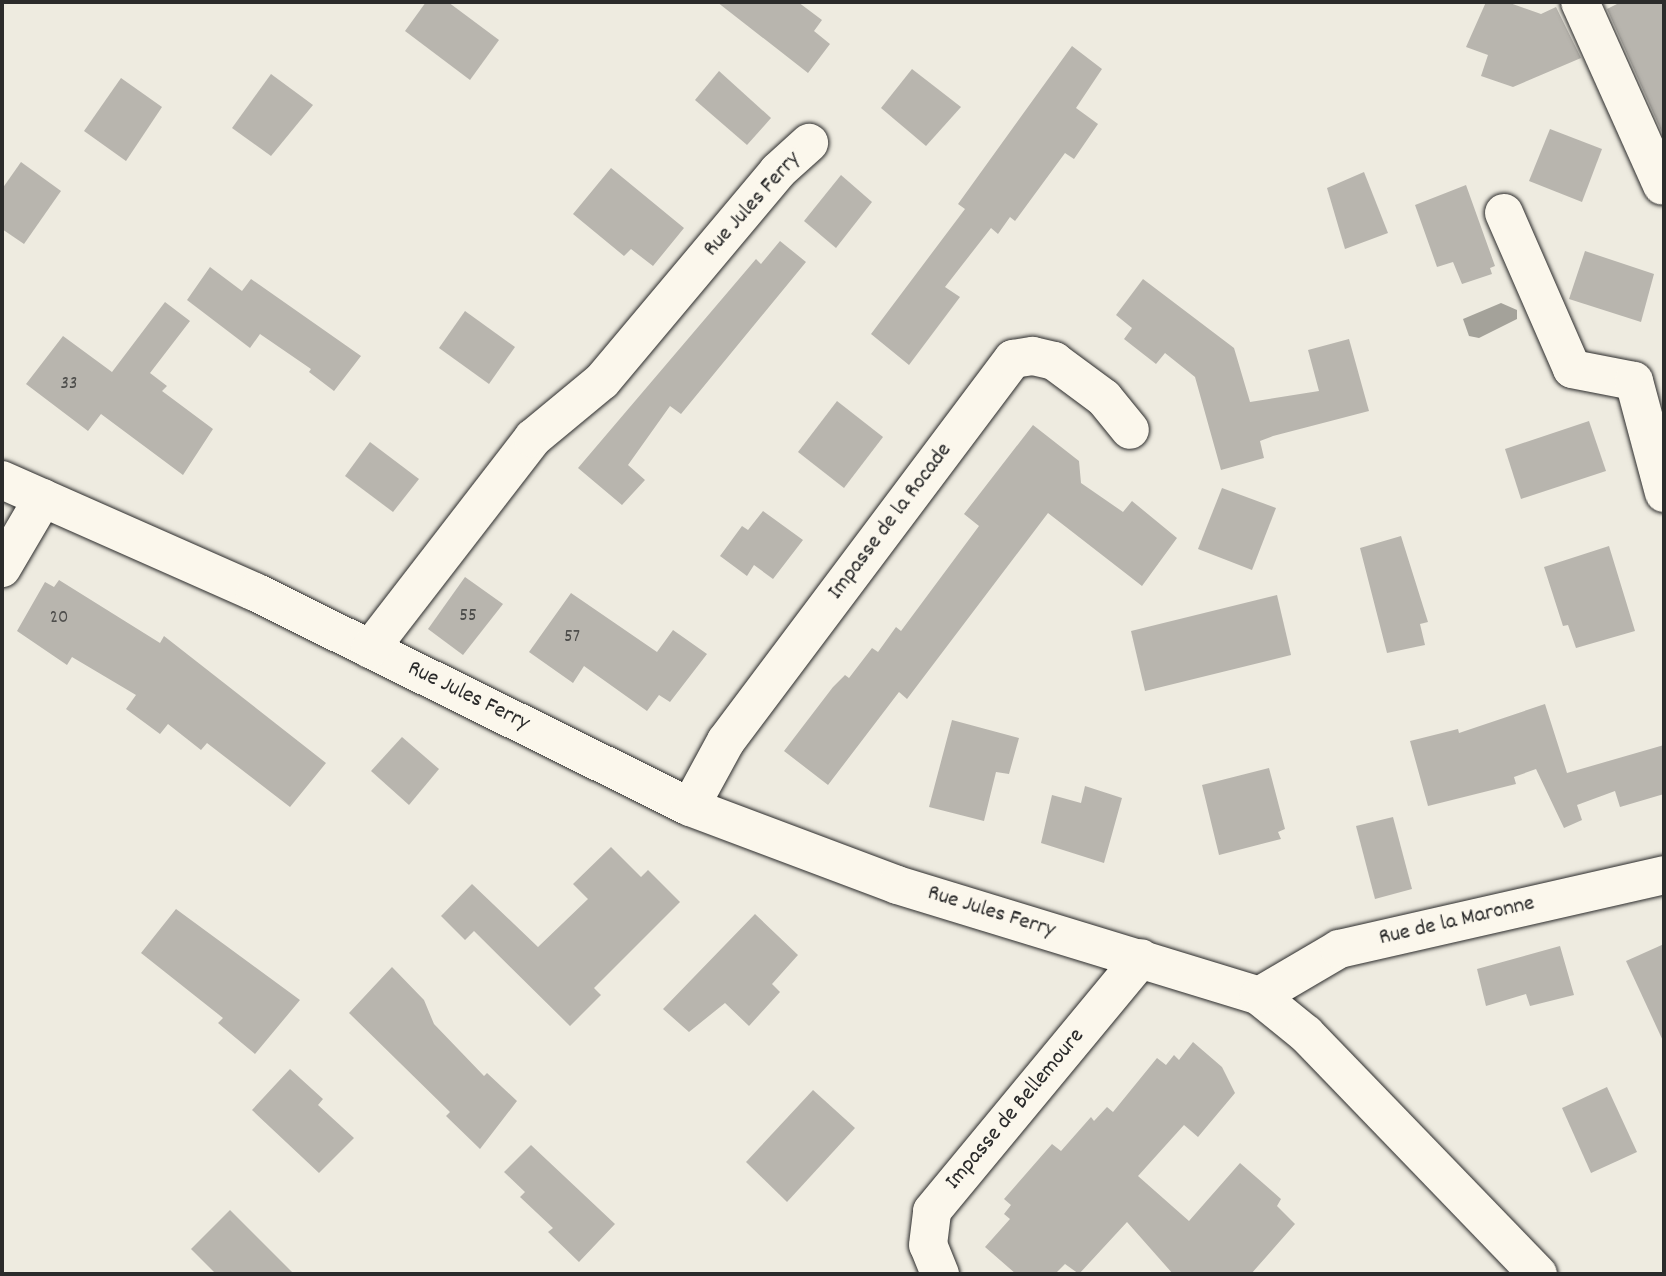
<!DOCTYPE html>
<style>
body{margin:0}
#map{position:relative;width:1666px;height:1276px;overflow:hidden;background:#eeebe0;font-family:Dekko,sans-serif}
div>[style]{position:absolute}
.water>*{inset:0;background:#a4a29a}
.building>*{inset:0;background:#b8b5ae}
.roads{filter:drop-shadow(0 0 2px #2b2b2b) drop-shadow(0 0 2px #2b2b2b)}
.minor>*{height:38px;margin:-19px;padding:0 19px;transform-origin:19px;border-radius:19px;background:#fbf7ec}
span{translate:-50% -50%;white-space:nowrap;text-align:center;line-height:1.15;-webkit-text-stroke:7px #fbf7ec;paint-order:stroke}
.number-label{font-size:19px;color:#4e4e4c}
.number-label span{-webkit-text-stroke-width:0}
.street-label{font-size:23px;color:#2b2b2b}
.frame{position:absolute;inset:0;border:4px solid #2b2b2b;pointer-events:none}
</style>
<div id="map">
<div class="water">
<i style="clip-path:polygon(1501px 303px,1517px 310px,1517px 319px,1479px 338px,1469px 336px,1463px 319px)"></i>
</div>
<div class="building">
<i style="clip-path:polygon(426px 2px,448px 2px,499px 40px,470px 80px,405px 31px)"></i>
<i style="clip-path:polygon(717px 2px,798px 2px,822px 20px,814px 31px,830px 44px,808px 73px)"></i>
<i style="clip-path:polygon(1486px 2px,1507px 2px,1541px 14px,1556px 7px,1581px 58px,1513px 87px,1481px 76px,1488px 55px,1466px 47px)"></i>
<i style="clip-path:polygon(1621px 2px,1664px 2px,1664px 137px,1607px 9px)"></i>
<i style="clip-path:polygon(1072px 46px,1102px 69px,1076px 108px,1098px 124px,1074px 159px,1065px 153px,1015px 221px,1010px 217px,998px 234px,991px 228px,945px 287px,960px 297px,909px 365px,871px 334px,965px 209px,958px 204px)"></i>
<i style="clip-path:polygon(912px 69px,961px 107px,926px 146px,881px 108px)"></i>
<i style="clip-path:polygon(719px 71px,771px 118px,747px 145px,695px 100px)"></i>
<i style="clip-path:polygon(271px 74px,313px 105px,271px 156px,232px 128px)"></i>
<i style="clip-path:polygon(121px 78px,162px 107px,126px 161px,84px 131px)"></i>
<i style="clip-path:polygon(1550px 129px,1602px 149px,1582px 202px,1529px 181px)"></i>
<i style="clip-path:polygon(21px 162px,61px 191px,24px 244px,2px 229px,2px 189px)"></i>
<i style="clip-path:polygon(611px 168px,684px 228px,653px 266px,631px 249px,624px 256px,573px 214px)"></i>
<i style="clip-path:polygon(1364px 172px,1388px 233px,1345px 249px,1327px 188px)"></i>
<i style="clip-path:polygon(841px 175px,872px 202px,836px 248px,804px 221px)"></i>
<i style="clip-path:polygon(1466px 185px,1495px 266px,1490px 268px,1492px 274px,1462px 284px,1453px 262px,1437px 267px,1415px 205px)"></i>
<i style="clip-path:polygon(780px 241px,806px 262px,681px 414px,670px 406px,628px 465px,645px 480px,622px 505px,578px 468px,756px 259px,761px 264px)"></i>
<i style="clip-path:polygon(1585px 251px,1654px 274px,1641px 322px,1569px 299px)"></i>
<i style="clip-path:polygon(210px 267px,242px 291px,251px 279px,361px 356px,334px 391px,309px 372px,311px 369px,260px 334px,250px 348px,187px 300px)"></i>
<i style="clip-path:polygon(1143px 279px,1234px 348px,1250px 402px,1319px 391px,1308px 350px,1349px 339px,1369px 411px,1273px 436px,1260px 441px,1264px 458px,1221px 470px,1195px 377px,1165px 353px,1156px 364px,1124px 339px,1132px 328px,1116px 315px)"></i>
<i style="clip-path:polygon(165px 302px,190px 321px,150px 373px,167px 386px,162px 391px,213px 429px,183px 475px,101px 414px,88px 431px,26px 384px,63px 336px,112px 372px)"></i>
<i style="clip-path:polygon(465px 311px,515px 347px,489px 384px,439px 348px)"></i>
<i style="clip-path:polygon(837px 401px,883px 437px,844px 488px,798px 452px)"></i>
<i style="clip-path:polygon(1589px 421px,1606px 471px,1521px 499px,1505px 449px)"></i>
<i style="clip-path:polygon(1033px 425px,1079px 461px,1081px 483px,1123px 512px,1132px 501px,1177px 538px,1142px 586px,1048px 513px,907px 699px,899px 692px,828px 785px,784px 751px,833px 687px,845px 675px,849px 678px,872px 648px,878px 652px,896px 627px,901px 631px,979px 526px,964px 514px)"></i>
<i style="clip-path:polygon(370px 442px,419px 479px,393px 512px,345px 476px)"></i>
<i style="clip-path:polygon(1222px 488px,1276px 508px,1252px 570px,1198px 549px)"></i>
<i style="clip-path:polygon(763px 511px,803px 540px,773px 579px,754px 565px,747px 576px,720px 556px,742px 526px,748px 530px)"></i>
<i style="clip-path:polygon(1401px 536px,1428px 622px,1420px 624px,1425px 645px,1387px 653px,1360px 548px)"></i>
<i style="clip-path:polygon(1609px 546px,1635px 631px,1576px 648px,1568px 625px,1563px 626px,1544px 567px)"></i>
<i style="clip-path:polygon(465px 577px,503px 604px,463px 655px,428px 629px)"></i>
<i style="clip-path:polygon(59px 580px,160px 643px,164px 636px,326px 763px,290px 807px,207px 743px,201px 750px,168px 724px,160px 734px,126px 709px,136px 695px,72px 657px,67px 665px,17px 631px,45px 582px,54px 587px)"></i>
<i style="clip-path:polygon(571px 593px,657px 652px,673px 630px,707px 654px,670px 702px,659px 695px,647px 711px,584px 666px,573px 683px,529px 652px)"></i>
<i style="clip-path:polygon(1277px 595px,1291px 655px,1145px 691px,1131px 631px)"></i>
<i style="clip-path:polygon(1545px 704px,1567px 773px,1664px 745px,1664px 794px,1620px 807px,1615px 791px,1577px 805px,1582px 820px,1564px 828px,1536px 769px,1514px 777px,1516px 784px,1428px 806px,1410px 741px,1458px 729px,1459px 733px)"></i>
<i style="clip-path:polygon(952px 720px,1019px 738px,1009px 774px,996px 772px,984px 821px,929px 807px)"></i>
<i style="clip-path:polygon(402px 737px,439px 769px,409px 805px,371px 771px)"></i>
<i style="clip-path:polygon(1269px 768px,1285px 829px,1278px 832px,1281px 839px,1219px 855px,1202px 785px)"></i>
<i style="clip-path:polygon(1085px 786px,1122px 798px,1104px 863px,1041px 843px,1052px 795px,1081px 803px)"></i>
<i style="clip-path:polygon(1393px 817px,1412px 889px,1375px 899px,1356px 826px)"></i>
<i style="clip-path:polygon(611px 847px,641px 877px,648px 870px,680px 902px,594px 988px,601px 995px,570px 1026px,474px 931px,465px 940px,441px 916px,472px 884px,538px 947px,588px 899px,573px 884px)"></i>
<i style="clip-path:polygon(176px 909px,300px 1000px,255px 1054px,218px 1023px,223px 1018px,141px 953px)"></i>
<i style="clip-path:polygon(755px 914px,798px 955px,772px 984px,780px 992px,749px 1026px,725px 1003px,689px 1032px,663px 1009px)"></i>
<i style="clip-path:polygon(1664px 944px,1664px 1043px,1626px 961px)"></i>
<i style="clip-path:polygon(1560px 946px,1574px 995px,1530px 1006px,1526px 994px,1486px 1006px,1477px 969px)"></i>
<i style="clip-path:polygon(392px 967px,424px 1000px,434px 1024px,484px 1076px,487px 1073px,517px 1101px,480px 1149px,446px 1116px,450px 1112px,349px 1013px)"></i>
<i style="clip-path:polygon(1193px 1042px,1222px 1067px,1235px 1093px,1198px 1137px,1184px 1125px,1138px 1176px,1189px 1221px,1240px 1163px,1281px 1199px,1277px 1206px,1295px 1224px,1251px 1274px,1173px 1274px,1127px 1222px,1079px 1274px,1065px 1264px,1055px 1274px,1016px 1274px,985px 1247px,1010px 1219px,1004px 1214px,1011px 1205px,1004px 1199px,1052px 1144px,1061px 1151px,1091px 1117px,1094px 1121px,1107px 1107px,1113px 1112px,1157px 1058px,1166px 1065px,1174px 1055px,1179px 1060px)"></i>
<i style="clip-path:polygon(290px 1069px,323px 1099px,318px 1105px,354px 1138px,319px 1173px,252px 1110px)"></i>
<i style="clip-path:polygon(1607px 1087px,1637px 1152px,1591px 1173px,1562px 1108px)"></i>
<i style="clip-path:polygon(813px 1090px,855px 1128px,787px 1202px,746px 1162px)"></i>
<i style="clip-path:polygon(531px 1145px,615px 1224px,579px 1262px,548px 1232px,553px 1228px,520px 1197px,525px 1192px,504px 1172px)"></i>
<i style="clip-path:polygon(230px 1210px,294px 1274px,216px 1274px,191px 1249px)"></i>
</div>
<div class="roads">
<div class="minor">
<i style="left:1580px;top:2px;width:201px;rotate:65.9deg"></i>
<i style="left:1504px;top:213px;width:170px;rotate:66.4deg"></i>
<i style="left:1572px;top:369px;width:63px;rotate:11deg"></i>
<i style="left:1634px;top:381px;width:116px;rotate:75deg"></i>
<i style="left:2px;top:480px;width:277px;rotate:23.9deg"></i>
<i style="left:255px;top:592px;width:485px;rotate:26.3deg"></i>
<i style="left:690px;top:807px;width:221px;rotate:20.6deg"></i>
<i style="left:897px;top:885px;width:379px;rotate:17deg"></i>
<i style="left:1259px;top:996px;width:60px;rotate:39deg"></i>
<i style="left:1306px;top:1034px;width:334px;rotate:46deg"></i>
<i style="left:2px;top:568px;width:81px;rotate:-59.6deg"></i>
<i style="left:370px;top:649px;width:267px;rotate:-52.3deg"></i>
<i style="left:533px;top:438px;width:89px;rotate:-39.6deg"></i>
<i style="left:602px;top:381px;width:274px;rotate:-50deg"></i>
<i style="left:778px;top:171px;width:42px;rotate:-42.1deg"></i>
<i style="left:690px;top:807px;width:75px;rotate:-61.4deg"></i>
<i style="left:726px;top:741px;width:478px;rotate:-53.1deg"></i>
<i style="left:1013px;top:359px;width:20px;rotate:-9deg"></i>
<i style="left:1033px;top:356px;width:22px;rotate:13deg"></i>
<i style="left:1054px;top:361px;width:62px;rotate:36.5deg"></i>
<i style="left:1104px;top:398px;width:41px;rotate:50.9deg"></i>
<i style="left:1259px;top:996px;width:93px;rotate:-30.4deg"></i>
<i style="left:1339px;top:949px;width:333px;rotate:-12.8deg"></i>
<i style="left:940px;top:1274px;width:31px;rotate:-112deg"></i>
<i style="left:928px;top:1245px;width:34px;rotate:-83deg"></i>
<i style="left:932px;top:1211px;width:328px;rotate:-50.4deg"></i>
</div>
</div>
<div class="number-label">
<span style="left:69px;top:385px">33</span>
<span style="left:468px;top:617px">55</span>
<span style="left:59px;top:619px">20</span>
<span style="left:572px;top:638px">57</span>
</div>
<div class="street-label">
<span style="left:753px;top:205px;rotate:-48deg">Rue Jules Ferry</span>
<span style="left:891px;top:522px;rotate:-53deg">Impasse de la Rocade</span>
<span style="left:468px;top:697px;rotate:26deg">Rue Jules Ferry</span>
<span style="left:991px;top:913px;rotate:17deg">Rue Jules Ferry</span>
<span style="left:1457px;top:922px;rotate:-13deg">Rue de la Maronne</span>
<span style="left:1016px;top:1110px;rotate:-50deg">Impasse de Bellemoure</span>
</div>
<div class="frame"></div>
</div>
